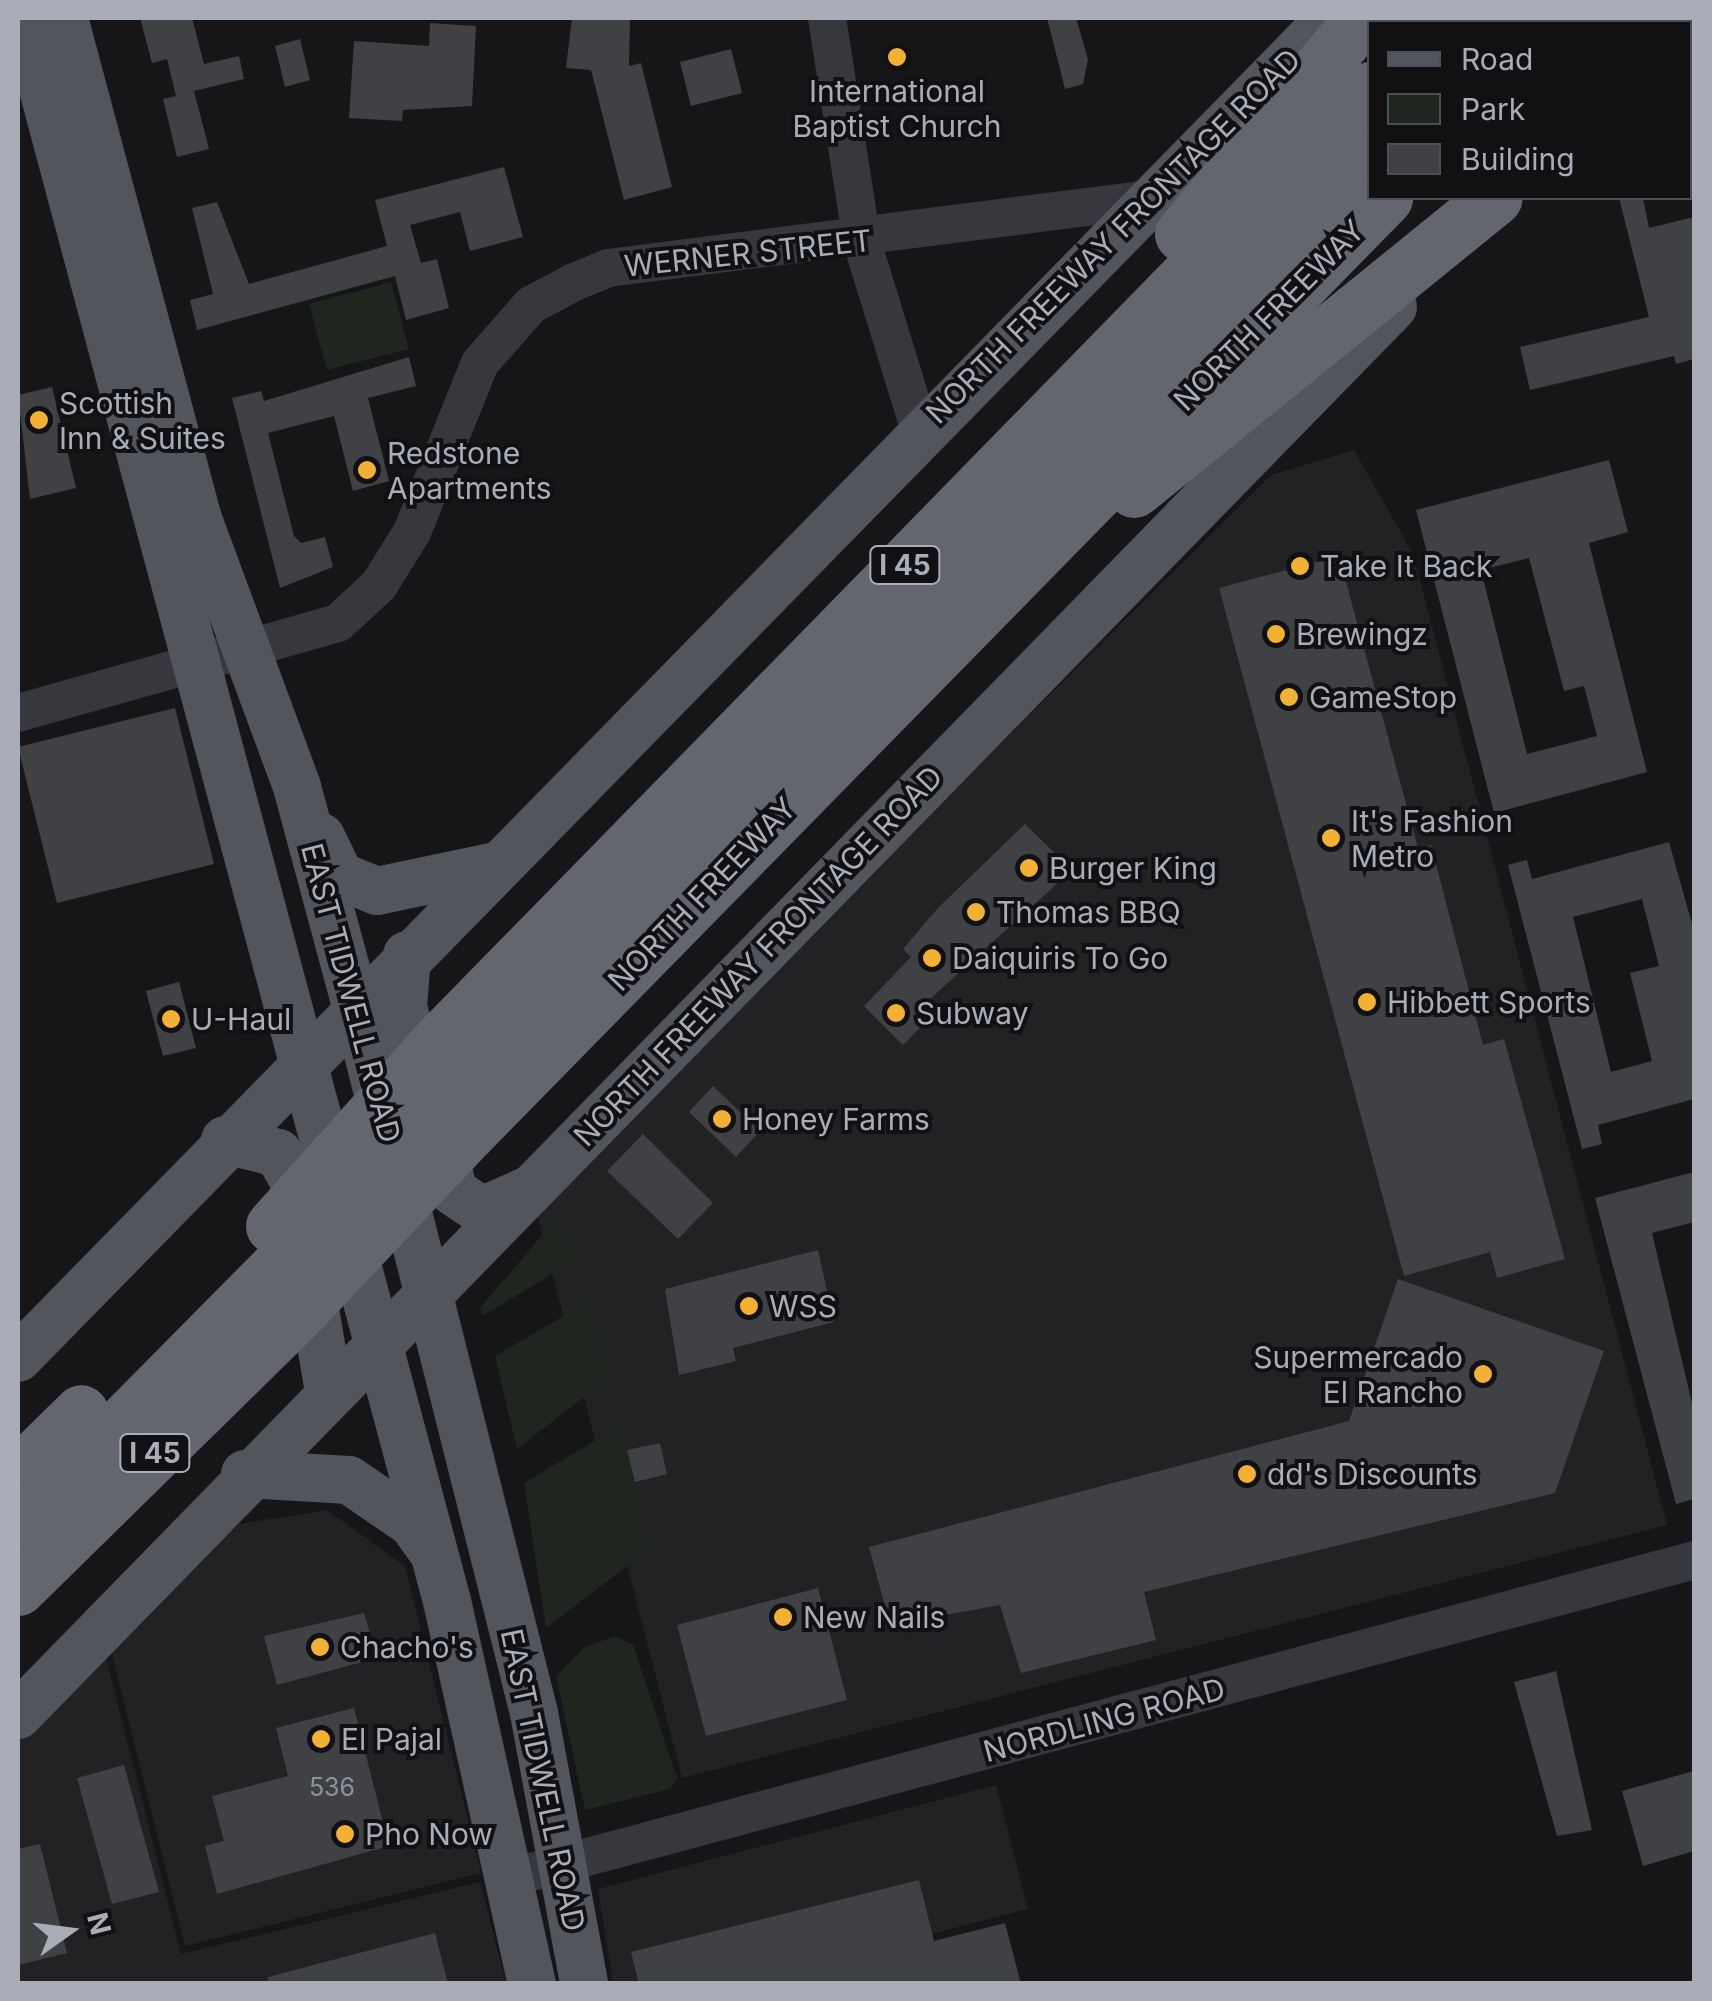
<!DOCTYPE html>
<style>
body{margin:0}
#map{position:relative;width:1712px;height:2001px;overflow:hidden;background:#161618;font-family:Inter,sans-serif}
div>[style]{position:absolute}
.built>*{inset:0;background:#222225}
.green>*{inset:0;background:#1e261f}
.building>*{inset:0;background:#404145}
.minor>*{height:38px;margin:-19px;padding:0 19px;transform-origin:19px;border-radius:19px;background:#37383d}
.major>*{height:48px;margin:-24px;padding:0 24px;transform-origin:24px;border-radius:24px;background:#53555c}
.highway>*{height:55px;margin:-27.5px;padding:0 27.5px;transform-origin:27.5px;border-radius:27.5px;background:#63666e}
.highway-bridge>*{height:55px;margin:-27.5px;padding:0 27.5px;transform-origin:27.5px;border-radius:27.5px;background:#63666e}
.dots>*{width:28px;height:28px;translate:-50% -50%;box-sizing:border-box;border:5px solid #111113;border-radius:50%}
span{translate:-50% -50%;white-space:nowrap;text-align:center;line-height:1.15;-webkit-text-stroke:8px #111113;paint-order:stroke}
.number-label{font-size:25px;color:#8e929b}
.number-label span{-webkit-text-stroke-width:0}
.shield-label span{padding:2px 8px;background:#111113;border:2px solid;border-radius:8px;-webkit-text-stroke-width:0}
.shield-label{font-size:28px;color:#a8adb8;font-weight:700}
.poi-label{font-size:30px;color:#a8adb8}
.left{translate:0 -50%;text-align:left}
.right{translate:-100% -50%;text-align:right}
.street-label{font-size:30px;color:#a8adb8}
.frame{position:absolute;inset:0;border:20px solid #a8adb8;pointer-events:none}
.legend{position:absolute;left:1367px;top:20px;width:325px;height:180px;box-sizing:border-box;background:#111113;border:2px solid #4d4f55;margin:0;padding:12px 18px;list-style:none;font-size:30px;color:#a8adb8}
.legend li{display:flex;align-items:center;gap:20px;height:50px}
.legend b{width:50px;border:2px solid #4d4f55}
.north{position:absolute;left:20px;top:1881px;width:100px;height:100px;-webkit-text-stroke:8px #111113;paint-order:stroke;rotate:76deg;font-size:28px;font-weight:700;line-height:40px;text-align:center;color:#a8adb8}
.north::after{content:'';display:block;margin:auto;width:35px;height:45px;background:#a8adb8;clip-path:polygon(50% 0,100% 100%,50% 72%,0 100%)}
</style>
<div id="map">
<div class="built">
<i style="clip-path:polygon(1354px 450px,1413px 554px,1667px 1525px,682px 1778px,535px 1206px,1271px 475px)"></i>
<i style="clip-path:polygon(327px 1510px,405px 1566px,481px 1873px,185px 1946px,110px 1646px,239px 1524px)"></i>
<i style="clip-path:polygon(104px 1649px,181px 1954px,480px 1882px,506px 1983px,18px 1984px,18px 1734px)"></i>
<i style="clip-path:polygon(996px 1785px,1028px 1909px,743px 1983px,613px 1984px,598px 1889px)"></i>
</div>
<div class="green">
<i style="clip-path:polygon(391px 282px,409px 349px,327px 370px,309px 304px)"></i>
<i style="clip-path:polygon(561px 1213px,578px 1258px,483px 1316px,480px 1308px)"></i>
<i style="clip-path:polygon(589px 1301px,611px 1376px,517px 1449px,495px 1356px)"></i>
<i style="clip-path:polygon(613px 1430px,624px 1436px,649px 1549px,546px 1628px,524px 1483px)"></i>
<i style="clip-path:polygon(615px 1636px,633px 1645px,677px 1778px,670px 1789px,585px 1810px,556px 1676px,585px 1647px)"></i>
</div>
<div class="building">
<i style="clip-path:polygon(140px 18px,192px 18px,204px 64px,239px 56px,244px 79px,194px 91px,209px 149px,177px 157px,163px 99px,176px 96px,167px 59px,152px 63px)"></i>
<i style="clip-path:polygon(572px 18px,630px 18px,629px 66px,641px 63px,672px 187px,624px 200px,591px 70px,566px 68px)"></i>
<i style="clip-path:polygon(1047px 18px,1076px 18px,1088px 59px,1083px 84px,1065px 89px)"></i>
<i style="clip-path:polygon(430px 23px,476px 26px,472px 106px,403px 110px,402px 121px,349px 118px,354px 41px,429px 46px)"></i>
<i style="clip-path:polygon(300px 39px,310px 80px,285px 87px,275px 46px)"></i>
<i style="clip-path:polygon(731px 49px,742px 93px,691px 106px,680px 62px)"></i>
<i style="clip-path:polygon(504px 167px,523px 237px,470px 251px,460px 212px,410px 225px,421px 263px,437px 259px,449px 308px,406px 320px,395px 276px,197px 330px,190px 300px,213px 294px,192px 208px,217px 202px,249px 284px,387px 246px,375px 200px)"></i>
<i style="clip-path:polygon(1619px 198px,1643px 198px,1649px 228px,1694px 217px,1694px 359px,1676px 364px,1674px 356px,1530px 390px,1520px 347px,1649px 317px)"></i>
<i style="clip-path:polygon(409px 357px,416px 386px,368px 398px,389px 481px,353px 491px,334px 416px,268px 433px,294px 536px,301px 543px,325px 537px,333px 567px,280px 588px,232px 398px,261px 391px,264px 401px)"></i>
<i style="clip-path:polygon(52px 387px,76px 488px,30px 499px,18px 395px)"></i>
<i style="clip-path:polygon(evenodd,1609px 460px,1628px 532px,1589px 543px,1647px 772px,1494px 813px,1416px 510px,1609px 460px,1529px 558px,1564px 691px,1584px 686px,1597px 736px,1527px 754px,1481px 570px,1529px 558px)"></i>
<i style="clip-path:polygon(1339px 556px,1418px 848px,1431px 845px,1483px 1045px,1504px 1039px,1565px 1259px,1497px 1278px,1490px 1252px,1404px 1276px,1219px 588px)"></i>
<i style="clip-path:polygon(175px 708px,214px 864px,57px 903px,18px 747px)"></i>
<i style="clip-path:polygon(1025px 824px,1072px 870px,918px 1010px,928px 1019px,903px 1045px,864px 1006px,911px 957px,903px 949px,938px 908px)"></i>
<i style="clip-path:polygon(evenodd,1669px 842px,1694px 931px,1694px 1099px,1598px 1125px,1602px 1144px,1582px 1149px,1508px 865px,1527px 860px,1532px 879px,1669px 842px,1642px 899px,1659px 966px,1630px 973px,1652px 1061px,1611px 1072px,1573px 917px,1642px 899px)"></i>
<i style="clip-path:polygon(179px 982px,196px 1048px,163px 1056px,146px 991px)"></i>
<i style="clip-path:polygon(713px 1086px,760px 1131px,736px 1157px,689px 1112px)"></i>
<i style="clip-path:polygon(643px 1134px,713px 1203px,678px 1239px,607px 1171px)"></i>
<i style="clip-path:polygon(1694px 1172px,1694px 1222px,1652px 1233px,1694px 1412px,1694px 1499px,1676px 1504px,1595px 1198px)"></i>
<i style="clip-path:polygon(818px 1250px,834px 1322px,733px 1348px,736px 1361px,679px 1375px,665px 1289px)"></i>
<i style="clip-path:polygon(1398px 1279px,1604px 1351px,1555px 1493px,1144px 1592px,1156px 1640px,1021px 1673px,1000px 1605px,890px 1625px,869px 1547px,1349px 1421px)"></i>
<i style="clip-path:polygon(660px 1443px,667px 1474px,635px 1482px,627px 1450px)"></i>
<i style="clip-path:polygon(818px 1588px,847px 1700px,706px 1736px,677px 1625px)"></i>
<i style="clip-path:polygon(364px 1613px,377px 1658px,277px 1685px,264px 1636px)"></i>
<i style="clip-path:polygon(1556px 1671px,1592px 1830px,1557px 1836px,1514px 1682px)"></i>
<i style="clip-path:polygon(354px 1708px,389px 1846px,217px 1894px,205px 1846px,224px 1841px,212px 1796px,288px 1776px,276px 1728px)"></i>
<i style="clip-path:polygon(124px 1765px,159px 1892px,112px 1904px,77px 1778px)"></i>
<i style="clip-path:polygon(1694px 1771px,1694px 1851px,1643px 1866px,1622px 1791px)"></i>
<i style="clip-path:polygon(40px 1844px,67px 1953px,18px 1965px,18px 1849px)"></i>
<i style="clip-path:polygon(919px 1880px,934px 1941px,1005px 1923px,1021px 1984px,639px 1984px,631px 1952px)"></i>
<i style="clip-path:polygon(435px 1933px,448px 1984px,268px 1984px,268px 1977px)"></i>
</div>
<div class="minor">
<i style="left:827px;top:18px;width:227px;rotate:81.1deg"></i>
<i style="left:862px;top:242px;width:197px;rotate:72.9deg"></i>
<i style="left:18px;top:713px;width:332px;rotate:-15.7deg"></i>
<i style="left:338px;top:623px;width:56px;rotate:-42.8deg"></i>
<i style="left:379px;top:585px;width:62px;rotate:-58.1deg"></i>
<i style="left:412px;top:532px;width:182px;rotate:-68.1deg"></i>
<i style="left:480px;top:363px;width:77px;rotate:-48.7deg"></i>
<i style="left:531px;top:305px;width:49px;rotate:-28.1deg"></i>
<i style="left:574px;top:282px;width:37px;rotate:-22deg"></i>
<i style="left:608px;top:268px;width:538px;rotate:-7.26deg"></i>
<i style="left:513px;top:1877px;width:1223px;rotate:-15.02deg"></i>
</div>
<div class="major">
<i style="left:24px;top:18px;width:1639px;rotate:75.04deg"></i>
<i style="left:447px;top:1601px;width:392px;rotate:77.5deg"></i>
<i style="left:64px;top:18px;width:519px;rotate:75.03deg"></i>
<i style="left:198px;top:519px;width:286px;rotate:69.7deg"></i>
<i style="left:297px;top:787px;width:227px;rotate:74.9deg"></i>
<i style="left:356px;top:1006px;width:729px;rotate:75.87deg"></i>
<i style="left:534px;top:1713px;width:276px;rotate:79.5deg"></i>
<i style="left:1670px;top:22px;width:6px;rotate:-39deg"></i>
<i style="left:321px;top:837px;width:43px;rotate:64deg"></i>
<i style="left:340px;top:876px;width:40px;rotate:22deg"></i>
<i style="left:377px;top:891px;width:117px;rotate:-11.8deg"></i>
<i style="left:407px;top:955px;width:52px;rotate:94.4deg"></i>
<i style="left:403px;top:1007px;width:192px;rotate:74.6deg"></i>
<i style="left:454px;top:1192px;width:34px;rotate:34deg"></i>
<i style="left:482px;top:1211px;width:51px;rotate:-24.1deg"></i>
<i style="left:225px;top:1140px;width:55px;rotate:13.8deg"></i>
<i style="left:278px;top:1153px;width:30px;rotate:60deg"></i>
<i style="left:293px;top:1179px;width:215px;rotate:80.4deg"></i>
<i style="left:18px;top:1358px;width:1875px;rotate:-45.6deg"></i>
<i style="left:245px;top:1474px;width:104px;rotate:3.3deg"></i>
<i style="left:349px;top:1480px;width:76px;rotate:34.3deg"></i>
<i style="left:412px;top:1523px;width:31px;rotate:54deg"></i>
<i style="left:18px;top:1715px;width:1968px;rotate:-45.68deg"></i>
</div>
<div class="highway">
<i style="left:1434px;top:22px;width:6px;rotate:-39deg"></i>
<i style="left:1499px;top:22px;width:6px;rotate:-39deg"></i>
<i style="left:1557px;top:22px;width:6px;rotate:-39deg"></i>
<i style="left:1182px;top:234px;width:281px;rotate:-50.2deg"></i>
<i style="left:1134px;top:490px;width:464px;rotate:-39deg"></i>
<i style="left:440px;top:1040px;width:1330px;rotate:-45.64deg"></i>
<i style="left:451px;top:1090px;width:1311px;rotate:-45.49deg"></i>
<i style="left:468px;top:1133px;width:1310px;rotate:-45.56deg"></i>
<i style="left:18px;top:1474px;width:88px;rotate:-44.5deg"></i>
<i style="left:18px;top:1529px;width:370px;rotate:-45.3deg"></i>
<i style="left:18px;top:1588px;width:385px;rotate:-44.5deg"></i>
</div>
<div class="highway-bridge">
<i style="left:273px;top:1226px;width:250px;rotate:-48.1deg"></i>
<i style="left:278px;top:1266px;width:247px;rotate:-45.5deg"></i>
<i style="left:293px;top:1318px;width:255px;rotate:-46.6deg"></i>
</div>
<div class="dots">
<i style="left:897px;top:57px;background:#f2b134"></i>
<i style="left:39px;top:420px;background:#f2b134"></i>
<i style="left:367px;top:470px;background:#f2b134"></i>
<i style="left:1300px;top:566px;background:#f2b134"></i>
<i style="left:1276px;top:634px;background:#f2b134"></i>
<i style="left:1289px;top:697px;background:#f2b134"></i>
<i style="left:1331px;top:838px;background:#f2b134"></i>
<i style="left:1029px;top:868px;background:#f2b134"></i>
<i style="left:976px;top:912px;background:#f2b134"></i>
<i style="left:932px;top:958px;background:#f2b134"></i>
<i style="left:1367px;top:1002px;background:#f2b134"></i>
<i style="left:896px;top:1013px;background:#f2b134"></i>
<i style="left:171px;top:1019px;background:#f2b134"></i>
<i style="left:722px;top:1119px;background:#f2b134"></i>
<i style="left:749px;top:1306px;background:#f2b134"></i>
<i style="left:1483px;top:1374px;background:#f2b134"></i>
<i style="left:1247px;top:1474px;background:#f2b134"></i>
<i style="left:783px;top:1617px;background:#f2b134"></i>
<i style="left:320px;top:1647px;background:#f2b134"></i>
<i style="left:321px;top:1739px;background:#f2b134"></i>
<i style="left:345px;top:1834px;background:#f2b134"></i>
</div>
<div class="number-label">
<span style="left:332px;top:1787px">536</span>
</div>
<div class="shield-label">
<span style="left:905px;top:565px">I 45</span>
<span style="left:155px;top:1453px">I 45</span>
</div>
<div class="poi-label">
<span style="left:897px;top:108px">International<br>Baptist Church</span>
<span class="left" style="left:59px;top:420px">Scottish<br>Inn &amp; Suites</span>
<span class="left" style="left:387px;top:470px">Redstone<br>Apartments</span>
<span class="left" style="left:1320px;top:566px">Take It Back</span>
<span class="left" style="left:1296px;top:634px">Brewingz</span>
<span class="left" style="left:1309px;top:697px">GameStop</span>
<span class="left" style="left:1351px;top:838px">It's Fashion<br>Metro</span>
<span class="left" style="left:1049px;top:868px">Burger King</span>
<span class="left" style="left:996px;top:912px">Thomas BBQ</span>
<span class="left" style="left:952px;top:958px">Daiquiris To Go</span>
<span class="left" style="left:1387px;top:1002px">Hibbett Sports</span>
<span class="left" style="left:916px;top:1013px">Subway</span>
<span class="left" style="left:191px;top:1019px">U-Haul</span>
<span class="left" style="left:742px;top:1119px">Honey Farms</span>
<span class="left" style="left:769px;top:1306px">WSS</span>
<span class="right" style="left:1463px;top:1374px">Supermercado<br>El Rancho</span>
<span class="left" style="left:1267px;top:1474px">dd's Discounts</span>
<span class="left" style="left:803px;top:1617px">New Nails</span>
<span class="left" style="left:340px;top:1647px">Chacho's</span>
<span class="left" style="left:341px;top:1739px">El Pajal</span>
<span class="left" style="left:365px;top:1834px">Pho Now</span>
</div>
<div class="street-label">
<span style="left:1113px;top:236px;rotate:-45deg">NORTH FREEWAY FRONTAGE ROAD</span>
<span style="left:748px;top:253px;rotate:-6deg">WERNER STREET</span>
<span style="left:1269px;top:315px;rotate:-45deg">NORTH FREEWAY</span>
<span style="left:702px;top:894px;rotate:-46deg">NORTH FREEWAY</span>
<span style="left:758px;top:956px;rotate:-46deg">NORTH FREEWAY FRONTAGE ROAD</span>
<span style="left:351px;top:993px;rotate:75deg">EAST TIDWELL ROAD</span>
<span style="left:1104px;top:1720px;rotate:-15deg">NORDLING ROAD</span>
<span style="left:543px;top:1780px;rotate:78deg">EAST TIDWELL ROAD</span>
</div>
<div class="frame"></div>
<ul class="legend">
<li><b style="height:12px;background:#53555c"></b>Road</li>
<li><b style="height:28px;background:#1e261f"></b>Park</li>
<li><b style="height:28px;background:#404145"></b>Building</li>
</ul>
<div class="north">N</div>
</div>
